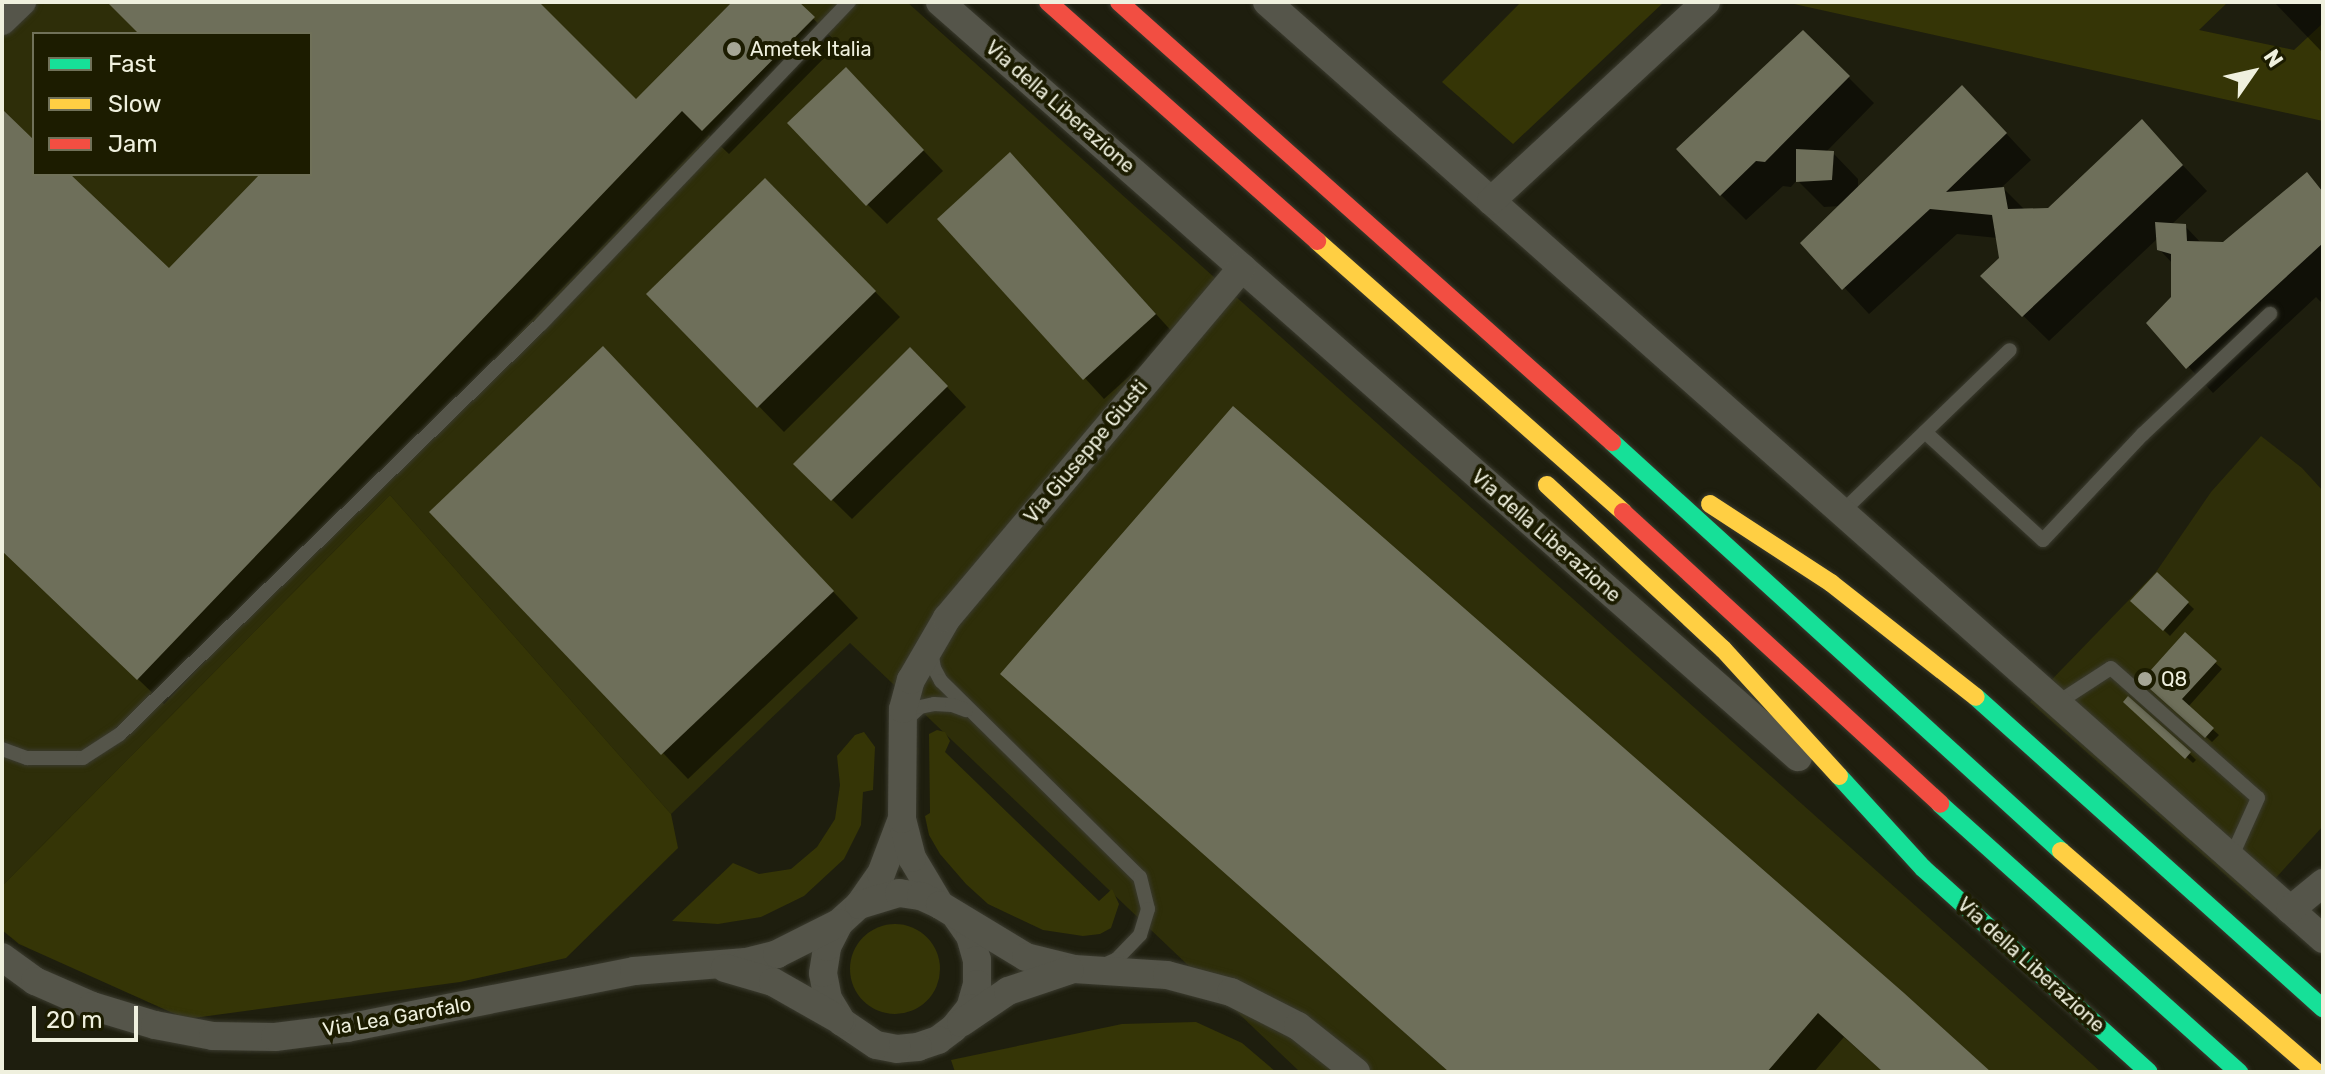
<!DOCTYPE html>
<style>
body{margin:0}
#map{position:relative;width:2325px;height:1074px;overflow:hidden;background:#1e1e0e;font-family:Rubik,sans-serif}
div>[style]{position:absolute}
.built>*{inset:0;background:#2e2e09}
.green>*{inset:0;background:#353506}
.round{border-radius:50%}
.shadow>*{inset:0;background:#0007}
.building>*{inset:0;background:#6e6f5a}
.roads{filter:drop-shadow(0 0 2px #3b3b2f) drop-shadow(0 0 2px #3b3b2f)}
.lane>*{height:14px;margin:-7px;padding:0 7px;transform-origin:7px;border-radius:7px;background:#55554a}
.street>*{height:28px;margin:-14px;padding:0 14px;transform-origin:14px;border-radius:14px;background:#55554a}
.fast>*{height:18px;margin:-9px;padding:0 9px;transform-origin:9px;border-radius:9px;background:#16e098}
.slow>*{height:18px;margin:-9px;padding:0 9px;transform-origin:9px;border-radius:9px;background:#ffcf43}
.jam>*{height:18px;margin:-9px;padding:0 9px;transform-origin:9px;border-radius:9px;background:#f24e42}
.dots>*{width:22px;height:22px;translate:-50% -50%;box-sizing:border-box;border:4px solid #1c1c00;border-radius:50%}
span{translate:-50% -50%;white-space:nowrap;text-align:center;line-height:1.15;-webkit-text-stroke:8px #1c1c00;paint-order:stroke}
.poi-label{font-size:20px;color:#eff0de}
.left{translate:0 -50%;text-align:left}
.street-label{font-size:20px;color:#eff0de}
.frame{position:absolute;inset:0;border:4px solid #eff0de;pointer-events:none}
.legend{position:absolute;left:32px;top:32px;width:280px;height:144px;box-sizing:border-box;background:#1c1c00;border:2px solid #707159;margin:0;padding:10px 14px;list-style:none;font-size:24px;color:#eff0de}
.legend li{display:flex;align-items:center;gap:16px;height:40px}
.legend b{width:40px;border:2px solid #707159}
.north{position:absolute;left:2213px;top:32px;width:80px;height:80px;-webkit-text-stroke:6px #1c1c00;paint-order:stroke;rotate:56deg;font-size:22px;font-weight:700;line-height:32px;text-align:center;color:#eff0de}
.north::after{content:'';display:block;margin:auto;width:28px;height:36px;background:#eff0de;clip-path:polygon(50% 0,100% 100%,50% 72%,0 100%)}
.scale{position:absolute;left:32px;top:1006px;width:106px;height:36px;box-sizing:border-box;border:4px solid #eff0de;border-top:0;padding-left:10px;font-size:24px;line-height:28px;white-space:nowrap;color:#eff0de;-webkit-text-stroke:6px #1c1c00;paint-order:stroke}
</style>
<div id="map">
<div class="built">
<i style="clip-path:polygon(evenodd,2px 2px,907px 2px,2101px 1072px,1300px 1072px,850px 643px,671px 814px,390px 495px,2px 886px,2px 2px,34px 34px,310px 34px,310px 174px,34px 174px,34px 34px)"></i>
<i style="clip-path:polygon(2261px 436px,2302px 468px,2323px 491px,2323px 826px,2255px 901px,2030px 702px,2156px 572px,2211px 492px)"></i>
</div>
<div class="green">
<i style="clip-path:polygon(1521px 2px,1664px 2px,1513px 144px,1442px 82px)"></i>
<i style="clip-path:polygon(1785px 2px,2228px 2px,2199px 30px,2294px 50px,2323px 23px,2323px 121px)"></i>
<i style="clip-path:polygon(390px 495px,671px 814px,678px 848px,566px 958px,460px 982px,186px 1019px,19px 944px,2px 930px,2px 886px)"></i>
<i style="clip-path:polygon(937px 730px,945px 732px,950px 741px,945px 752px,1099px 901px,1112px 889px,1119px 904px,1111px 928px,1100px 934px,1083px 936px,1043px 930px,988px 904px,966px 884px,940px 854px,929px 835px,925px 816px,930px 813px,929px 734px)"></i>
<i style="clip-path:polygon(864px 732px,875px 747px,873px 790px,863px 792px,861px 825px,844px 859px,804px 896px,761px 917px,718px 924px,672px 921px,733px 863px,759px 874px,791px 869px,817px 847px,835px 819px,840px 785px,837px 756px,855px 735px)"></i>
<i class="round" style="left:850px;top:924px;width:90px;height:90px"></i>
<i style="clip-path:polygon(1196px 1022px,1242px 1043px,1276px 1072px,955px 1072px,951px 1060px,1122px 1024px)"></i>
</div>
<div class="shadow">
<i style="clip-path:polygon(109px 2px,534px 2px,636px 102px,735px 2px,797px 2px,838px 44px,729px 154px,709px 135px,164px 704px,2px 549px,2px 112px,34px 142px,34px 174px,67px 174px,169px 271px,263px 174px,310px 174px,310px 34px,142px 34px)"></i>
<i style="clip-path:polygon(2274px 2px,2323px 2px,2323px 49px,2321px 51px)"></i>
<i style="clip-path:polygon(1803px 32px,1874px 103px,1825px 153px,1833px 153px,1858px 179px,1858px 189px,1987px 113px,2031px 160px,2002px 187px,2025px 210px,2048px 209px,2142px 122px,2207px 191px,2171px 225px,2185px 226px,2202px 244px,2224px 244px,2307px 174px,2323px 191px,2323px 304px,2316px 297px,2213px 393px,2148px 323px,2173px 298px,2173px 264px,2159px 249px,2158px 238px,2049px 341px,1983px 276px,2002px 259px,1998px 238px,1957px 234px,1869px 314px,1803px 243px,1840px 206px,1824px 207px,1797px 180px,1791px 187px,1783px 186px,1746px 220px,1721px 195px)"></i>
<i style="clip-path:polygon(866px 90px,943px 171px,887px 224px,867px 204px)"></i>
<i style="clip-path:polygon(1030px 175px,1175px 335px,1104px 399px,940px 219px)"></i>
<i style="clip-path:polygon(765px 180px,900px 317px,784px 432px,649px 294px)"></i>
<i style="clip-path:polygon(930px 369px,966px 407px,852px 519px,796px 464px)"></i>
<i style="clip-path:polygon(629px 374px,858px 618px,688px 779px,432px 512px)"></i>
<i style="clip-path:polygon(2157px 574px,2194px 609px,2170px 636px,2133px 601px)"></i>
<i style="clip-path:polygon(2185px 635px,2222px 669px,2188px 707px,2219px 735px,2212px 742px,2150px 687px)"></i>
<i style="clip-path:polygon(1003px 674px,1988px 1072px,1883px 1072px,1844px 1037px,1814px 1072px,1449px 1072px)"></i>
<i style="clip-path:polygon(2128px 699px,2190px 754px,2196px 760px,2193px 763px,2132px 708px)"></i>
</div>
<div class="building">
<i style="clip-path:polygon(107px 2px,539px 2px,636px 99px,732px 2px,799px 2px,815px 17px,702px 131px,682px 111px,137px 680px,2px 551px,2px 109px,34px 140px,34px 174px,70px 174px,169px 268px,260px 174px,310px 174px,310px 34px,139px 34px)"></i>
<i style="clip-path:polygon(1803px 30px,1850px 76px,1765px 162px,1756px 161px,1720px 196px,1676px 149px)"></i>
<i style="clip-path:polygon(846px 67px,924px 150px,866px 206px,787px 123px)"></i>
<i style="clip-path:polygon(1962px 85px,2007px 133px,1946px 192px,2004px 187px,2008px 209px,2048px 208px,2142px 119px,2183px 165px,2022px 317px,1980px 276px,1999px 258px,1992px 215px,1930px 209px,1842px 290px,1800px 243px)"></i>
<i style="clip-path:polygon(1796px 149px,1834px 151px,1832px 180px,1796px 182px)"></i>
<i style="clip-path:polygon(1010px 152px,1156px 314px,1083px 380px,937px 219px)"></i>
<i style="clip-path:polygon(2307px 172px,2323px 192px,2323px 243px,2186px 369px,2146px 323px,2171px 297px,2171px 254px,2157px 250px,2155px 222px,2186px 224px,2187px 241px,2223px 242px)"></i>
<i style="clip-path:polygon(765px 178px,876px 291px,757px 408px,646px 294px)"></i>
<i style="clip-path:polygon(603px 346px,834px 591px,661px 755px,429px 512px)"></i>
<i style="clip-path:polygon(910px 347px,948px 386px,831px 501px,793px 464px)"></i>
<i style="clip-path:polygon(1233px 406px,1904px 993px,1991px 1072px,1883px 1072px,1818px 1013px,1767px 1072px,1449px 1072px,1000px 674px)"></i>
<i style="clip-path:polygon(2157px 572px,2189px 602px,2163px 631px,2130px 601px)"></i>
<i style="clip-path:polygon(2185px 632px,2217px 661px,2182px 699px,2214px 728px,2205px 738px,2141px 681px)"></i>
<i style="clip-path:polygon(2128px 696px,2191px 752px,2185px 759px,2123px 702px)"></i>
</div>
<div class="roads">
<div class="lane">
<i style="left:1925px;top:432px;width:160px;rotate:42.5deg"></i>
<i style="left:2043px;top:540px;width:146px;rotate:-46.7deg"></i>
<i style="left:2143px;top:434px;width:175px;rotate:-43.4deg"></i>
<i style="left:1842px;top:512px;width:233px;rotate:-44deg"></i>
<i style="left:931px;top:651px;width:17px;rotate:80deg"></i>
<i style="left:934px;top:668px;width:15px;rotate:62deg"></i>
<i style="left:941px;top:681px;width:279px;rotate:44.6deg"></i>
<i style="left:1140px;top:877px;width:33px;rotate:76deg"></i>
<i style="left:1148px;top:909px;width:27px;rotate:107deg"></i>
<i style="left:1140px;top:935px;width:33px;rotate:134deg"></i>
<i style="left:1117px;top:959px;width:17px;rotate:155deg"></i>
<i style="left:2057px;top:703px;width:64px;rotate:-32.9deg"></i>
<i style="left:2111px;top:668px;width:196px;rotate:41.5deg"></i>
<i style="left:2258px;top:798px;width:66px;rotate:114.2deg"></i>
<i style="left:906px;top:720px;width:19px;rotate:-43deg"></i>
<i style="left:920px;top:707px;width:14px;rotate:-12deg"></i>
<i style="left:934px;top:704px;width:18px;rotate:3deg"></i>
<i style="left:952px;top:705px;width:15px;rotate:20deg"></i>
<i style="left:2px;top:749px;width:27px;rotate:20deg"></i>
<i style="left:27px;top:758px;width:56px"></i>
<i style="left:83px;top:758px;width:44px;rotate:-33deg"></i>
<i style="left:120px;top:734px;width:588px;rotate:-44.24deg"></i>
<i style="left:541px;top:324px;width:446px;rotate:-46.3deg"></i>
</div>
<div class="street">
<i style="left:940px;top:2px;width:1143px;rotate:41.35deg"></i>
<i style="left:1267px;top:2px;width:1412px;rotate:41.58deg"></i>
<i style="left:2px;top:21px;width:28px;rotate:-44deg"></i>
<i style="left:1491px;top:201px;width:293px;rotate:-42.8deg"></i>
<i style="left:859px;top:905px;width:38px;rotate:-55deg"></i>
<i style="left:881px;top:874px;width:57px;rotate:-69.3deg"></i>
<i style="left:940px;top:905px;width:55px;rotate:-120.8deg"></i>
<i style="left:912px;top:858px;width:40px;rotate:-104.4deg"></i>
<i style="left:902px;top:819px;width:110px;rotate:-89.5deg"></i>
<i style="left:903px;top:709px;width:30px;rotate:-75deg"></i>
<i style="left:911px;top:680px;width:72px;rotate:-59.9deg"></i>
<i style="left:947px;top:618px;width:458px;rotate:-49.9deg"></i>
<i style="left:2290px;top:910px;width:43px;rotate:-39.3deg"></i>
<i style="left:956px;top:916px;width:24px;rotate:55deg"></i>
<i style="left:970px;top:936px;width:25px;rotate:74deg"></i>
<i style="left:977px;top:960px;width:24px;rotate:90deg"></i>
<i style="left:977px;top:984px;width:25px;rotate:106deg"></i>
<i style="left:970px;top:1008px;width:26px;rotate:129deg"></i>
<i style="left:954px;top:1028px;width:20px;rotate:143deg"></i>
<i style="left:938px;top:1040px;width:21px;rotate:161deg"></i>
<i style="left:918px;top:1047px;width:21px;rotate:175deg"></i>
<i style="left:897px;top:1049px;width:21px;rotate:-169deg"></i>
<i style="left:876px;top:1045px;width:41px;rotate:-145.9deg"></i>
<i style="left:842px;top:1022px;width:27px;rotate:-121deg"></i>
<i style="left:828px;top:999px;width:26px;rotate:-101deg"></i>
<i style="left:823px;top:973px;width:26px;rotate:-81deg"></i>
<i style="left:827px;top:947px;width:27px;rotate:-63deg"></i>
<i style="left:839px;top:923px;width:27px;rotate:-42deg"></i>
<i style="left:859px;top:905px;width:42px;rotate:-16.7deg"></i>
<i style="left:899px;top:893px;width:22px;rotate:8deg"></i>
<i style="left:921px;top:896px;width:21px;rotate:25deg"></i>
<i style="left:940px;top:905px;width:100px;rotate:31.2deg"></i>
<i style="left:1026px;top:957px;width:49px;rotate:14deg"></i>
<i style="left:1074px;top:969px;width:93px;rotate:3.7deg"></i>
<i style="left:1167px;top:975px;width:66px;rotate:14.9deg"></i>
<i style="left:1231px;top:992px;width:75px;rotate:26.9deg"></i>
<i style="left:1298px;top:1026px;width:74px;rotate:38.4deg"></i>
<i style="left:2px;top:957px;width:41px;rotate:36deg"></i>
<i style="left:35px;top:981px;width:62px;rotate:23.7deg"></i>
<i style="left:92px;top:1006px;width:66px;rotate:16.8deg"></i>
<i style="left:155px;top:1025px;width:59px;rotate:10.7deg"></i>
<i style="left:213px;top:1036px;width:62px;rotate:0.9deg"></i>
<i style="left:275px;top:1037px;width:73px;rotate:-7.1deg"></i>
<i style="left:347px;top:1028px;width:293px;rotate:-11.2deg"></i>
<i style="left:634px;top:971px;width:112px;rotate:-4.6deg"></i>
<i style="left:746px;top:962px;width:32px;rotate:-14deg"></i>
<i style="left:777px;top:954px;width:69px;rotate:-26.6deg"></i>
<i style="left:725px;top:968px;width:50px;rotate:16.3deg"></i>
<i style="left:773px;top:982px;width:77px;rotate:29.6deg"></i>
<i style="left:961px;top:1023px;width:57px;rotate:-34.2deg"></i>
<i style="left:1008px;top:991px;width:65px;rotate:-18.7deg"></i>
</div>
<div class="fast">
<i style="left:1612px;top:442px;width:607px;rotate:42.33deg"></i>
<i style="left:1976px;top:697px;width:466px;rotate:41.9deg"></i>
<i style="left:1839px;top:776px;width:125px;rotate:47.6deg"></i>
<i style="left:1940px;top:804px;width:402px;rotate:41.9deg"></i>
<i style="left:1923px;top:868px;width:304px;rotate:42.1deg"></i>
</div>
<div class="slow">
<i style="left:1317px;top:241px;width:409px;rotate:41.5deg"></i>
<i style="left:1547px;top:485px;width:241px;rotate:43deg"></i>
<i style="left:1723px;top:649px;width:172px;rotate:47.6deg"></i>
<i style="left:1710px;top:504px;width:145px;rotate:33.1deg"></i>
<i style="left:1831px;top:583px;width:184px;rotate:38.2deg"></i>
<i style="left:2061px;top:851px;width:337px;rotate:40.9deg"></i>
</div>
<div class="jam">
<i style="left:1048px;top:2px;width:360px;rotate:41.6deg"></i>
<i style="left:1119px;top:2px;width:661px;rotate:41.75deg"></i>
<i style="left:1623px;top:512px;width:431px;rotate:42.6deg"></i>
</div>
</div>
<div class="dots">
<i style="left:734px;top:49px;background:#a6a695"></i>
<i style="left:2145px;top:679px;background:#a6a695"></i>
</div>
<div class="poi-label">
<span class="left" style="left:750px;top:49px">Ametek Italia</span>
<span class="left" style="left:2161px;top:679px">Q8</span>
</div>
<div class="street-label">
<span style="left:1060px;top:107px;rotate:41deg">Via della Liberazione</span>
<span style="left:1086px;top:452px;rotate:-50deg">Via Giuseppe Giusti</span>
<span style="left:1546px;top:536px;rotate:41deg">Via della Liberazione</span>
<span style="left:2031px;top:965px;rotate:42deg">Via della Liberazione</span>
<span style="left:397px;top:1017px;rotate:-10deg">Via Lea Garofalo</span>
</div>
<div class="frame"></div>
<ul class="legend">
<li><b style="height:10px;background:#16e098"></b>Fast</li>
<li><b style="height:10px;background:#ffcf43"></b>Slow</li>
<li><b style="height:10px;background:#f24e42"></b>Jam</li>
</ul>
<div class="north">N</div>
<div class="scale">20 m</div>
</div>
